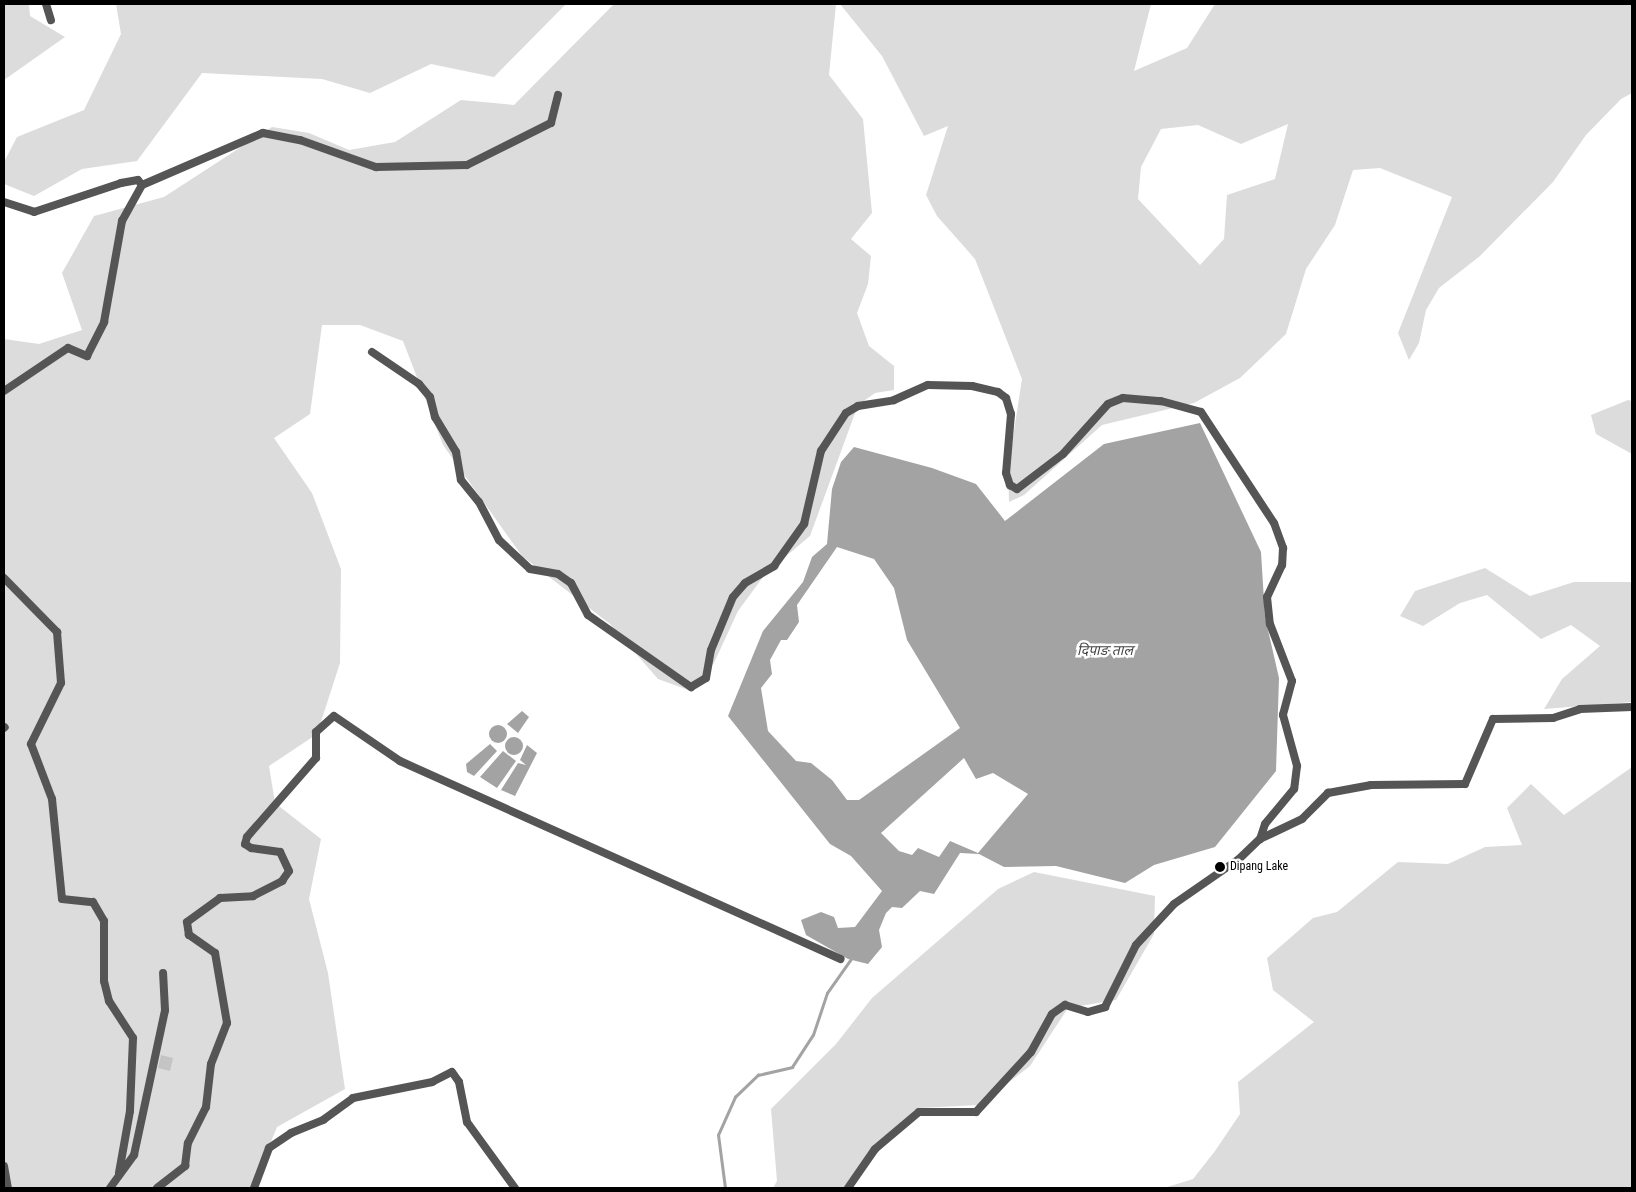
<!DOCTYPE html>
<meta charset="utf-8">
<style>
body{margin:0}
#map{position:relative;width:1636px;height:1192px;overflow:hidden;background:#fff;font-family:"Roboto Condensed","Noto Sans Devanagari",sans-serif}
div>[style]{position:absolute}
.green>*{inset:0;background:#dcdcdc}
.water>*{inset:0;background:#a3a3a3}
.round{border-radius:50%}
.stream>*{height:2.5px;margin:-1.25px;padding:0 1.25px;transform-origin:1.25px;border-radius:1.25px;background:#a3a3a3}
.building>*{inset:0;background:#c4c4c4}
.minor>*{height:8px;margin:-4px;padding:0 4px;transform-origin:4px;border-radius:4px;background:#555}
.dots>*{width:14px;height:14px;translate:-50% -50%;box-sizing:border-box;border:2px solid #fff;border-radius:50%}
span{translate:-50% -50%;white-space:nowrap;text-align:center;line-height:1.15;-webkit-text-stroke:5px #fff;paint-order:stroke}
.poi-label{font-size:12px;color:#000}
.left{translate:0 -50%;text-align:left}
.water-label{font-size:14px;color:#444;font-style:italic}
.frame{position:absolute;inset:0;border:5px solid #000;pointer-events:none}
</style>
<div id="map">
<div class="green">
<i style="clip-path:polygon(4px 4px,29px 4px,30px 16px,65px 37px,4px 80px)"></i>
<i style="clip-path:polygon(116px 4px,566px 4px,494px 77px,431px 64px,370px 93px,322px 79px,202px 73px,137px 161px,82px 169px,34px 196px,4px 184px,4px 162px,17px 137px,84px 110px,121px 34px)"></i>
<i style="clip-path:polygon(614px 4px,836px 4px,829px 75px,863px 119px,872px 213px,851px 239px,871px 256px,868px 284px,857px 313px,869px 346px,894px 366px,894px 390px,875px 393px,858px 405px,810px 536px,766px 573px,738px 611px,714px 663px,691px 691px,658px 679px,610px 624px,522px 556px,443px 445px,403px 341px,360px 325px,322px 325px,310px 414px,274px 438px,312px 493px,341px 569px,340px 663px,317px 734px,269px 766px,275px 803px,321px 839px,309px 899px,328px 973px,345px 1089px,277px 1127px,252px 1188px,4px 1188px,4px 339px,39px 344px,82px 330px,62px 273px,94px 216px,164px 197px,272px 127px,309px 133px,349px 150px,395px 142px,461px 100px,514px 105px)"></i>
<i style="clip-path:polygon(evenodd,840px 4px,1151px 4px,1134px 71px,1187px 48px,1215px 4px,1632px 4px,1632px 93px,1621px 99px,1586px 135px,1553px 182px,1480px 256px,1439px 288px,1426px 310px,1419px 343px,1409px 360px,1398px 333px,1452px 197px,1380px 168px,1353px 170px,1335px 225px,1306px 269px,1286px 334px,1240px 378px,1194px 403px,1102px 425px,1024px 495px,1009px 502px,1008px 470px,1022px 379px,975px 259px,937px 216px,926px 195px,948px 126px,924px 136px,882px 56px,840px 4px,1288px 124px,1275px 179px,1227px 195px,1224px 239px,1200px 265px,1138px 199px,1141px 167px,1161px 129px,1198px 125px,1241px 144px,1288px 124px)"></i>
<i style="clip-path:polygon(1628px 400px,1632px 401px,1632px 454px,1596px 434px,1591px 415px)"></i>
<i style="clip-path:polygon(1485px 568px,1530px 596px,1574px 582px,1632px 582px,1632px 702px,1544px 709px,1562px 679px,1600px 646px,1571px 625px,1541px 639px,1487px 595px,1460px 603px,1423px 626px,1400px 616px,1415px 591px)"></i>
<i style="clip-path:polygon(1632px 767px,1632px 1188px,1164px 1188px,1193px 1179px,1215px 1151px,1240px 1114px,1238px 1082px,1314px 1022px,1273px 990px,1267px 958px,1313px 918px,1337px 912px,1398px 862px,1448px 864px,1485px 847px,1522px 845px,1507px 808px,1531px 784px,1564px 815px)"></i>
<i style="clip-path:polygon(1034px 872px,1155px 896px,1154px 934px,1116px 1000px,1068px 1008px,1030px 1066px,979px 1105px,919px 1108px,845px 1188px,773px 1188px,777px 1181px,771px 1109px,836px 1044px,872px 998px,998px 889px)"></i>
</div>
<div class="water">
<i style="clip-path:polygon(evenodd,1200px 423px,1261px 552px,1265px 617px,1279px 678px,1276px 771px,1215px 847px,1154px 865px,1125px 883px,1056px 866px,1004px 867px,979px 854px,960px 853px,934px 894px,920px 891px,902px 908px,892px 907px,886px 913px,879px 930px,882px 947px,868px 964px,848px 959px,806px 935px,801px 920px,821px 912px,834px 917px,838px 928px,855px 927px,882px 891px,851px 856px,830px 844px,728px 716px,763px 631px,803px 582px,812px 557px,827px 544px,832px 489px,841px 462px,854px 447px,932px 468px,976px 484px,1005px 521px,1104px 444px,1200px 423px,837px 547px,874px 559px,894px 588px,907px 640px,960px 728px,859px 800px,847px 800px,832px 780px,811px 763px,796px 761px,768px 731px,761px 688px,772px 674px,770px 660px,781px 640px,787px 640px,799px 622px,797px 605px,837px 547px,1200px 423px,964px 758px,976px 779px,993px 773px,1028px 794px,978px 853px,950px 841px,939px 857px,918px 848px,912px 855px,899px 851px,881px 833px,964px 758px)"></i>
<i style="clip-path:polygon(522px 711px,529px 717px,518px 733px,507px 724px)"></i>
<i class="round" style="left:489px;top:725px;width:18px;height:18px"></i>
<i class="round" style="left:505px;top:737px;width:18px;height:18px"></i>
<i style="clip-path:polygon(490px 744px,497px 751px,474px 776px,467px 772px,466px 764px)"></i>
<i style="clip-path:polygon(527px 745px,537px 753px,515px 796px,501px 790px,518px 763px,526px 765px,520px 760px)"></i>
<i style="clip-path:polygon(503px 751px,516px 761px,497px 788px,480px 777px)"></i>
</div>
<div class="stream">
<i style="left:725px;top:1188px;width:53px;rotate:-97.5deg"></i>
<i style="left:718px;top:1135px;width:42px;rotate:-65.9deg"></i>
<i style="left:735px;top:1097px;width:32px;rotate:-44deg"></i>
<i style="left:758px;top:1075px;width:35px;rotate:-13deg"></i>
<i style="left:792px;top:1067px;width:38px;rotate:-57deg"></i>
<i style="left:813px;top:1035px;width:44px;rotate:-71.6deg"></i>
<i style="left:827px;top:993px;width:42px;rotate:-54.8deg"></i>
</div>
<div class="building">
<i style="clip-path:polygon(161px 1055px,173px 1058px,170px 1071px,158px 1068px)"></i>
</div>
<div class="minor">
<i style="left:46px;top:4px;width:17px;rotate:73deg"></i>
<i style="left:4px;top:202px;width:32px;rotate:18deg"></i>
<i style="left:34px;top:212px;width:92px;rotate:-18.4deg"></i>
<i style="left:121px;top:183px;width:17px;rotate:-10deg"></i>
<i style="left:138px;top:180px;width:6px;rotate:51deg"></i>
<i style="left:372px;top:352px;width:57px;rotate:34.2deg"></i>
<i style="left:419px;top:384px;width:17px;rotate:50deg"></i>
<i style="left:430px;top:397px;width:21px;rotate:76deg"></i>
<i style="left:435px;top:417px;width:41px;rotate:59deg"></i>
<i style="left:456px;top:452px;width:28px;rotate:80deg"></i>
<i style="left:461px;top:480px;width:28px;rotate:51deg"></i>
<i style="left:479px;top:502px;width:43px;rotate:62.2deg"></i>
<i style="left:499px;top:540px;width:42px;rotate:43.1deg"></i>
<i style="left:530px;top:569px;width:28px;rotate:10deg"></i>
<i style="left:558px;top:574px;width:16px;rotate:35deg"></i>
<i style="left:571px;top:583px;width:36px;rotate:62deg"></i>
<i style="left:588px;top:615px;width:126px;rotate:35deg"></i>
<i style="left:691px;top:687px;width:17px;rotate:-31deg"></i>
<i style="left:706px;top:678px;width:28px;rotate:-80deg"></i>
<i style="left:711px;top:650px;width:57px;rotate:-67.5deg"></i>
<i style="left:733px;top:597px;width:18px;rotate:-49deg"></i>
<i style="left:745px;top:583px;width:34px;rotate:-30deg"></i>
<i style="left:774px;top:566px;width:52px;rotate:-54.5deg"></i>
<i style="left:804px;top:524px;width:75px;rotate:-76.9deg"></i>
<i style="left:821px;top:451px;width:45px;rotate:-56.7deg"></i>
<i style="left:846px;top:413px;width:14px;rotate:-30deg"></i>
<i style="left:858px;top:406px;width:36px;rotate:-9deg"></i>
<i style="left:894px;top:400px;width:37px;rotate:-24deg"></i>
<i style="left:928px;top:385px;width:44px;rotate:1.3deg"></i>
<i style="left:972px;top:386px;width:27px;rotate:13deg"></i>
<i style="left:998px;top:392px;width:10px;rotate:37deg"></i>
<i style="left:1006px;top:398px;width:17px;rotate:73deg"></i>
<i style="left:1011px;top:414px;width:59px;rotate:94.8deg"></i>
<i style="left:1006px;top:473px;width:13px;rotate:72deg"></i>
<i style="left:1010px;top:485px;width:8px;rotate:30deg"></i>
<i style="left:1017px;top:489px;width:58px;rotate:-37.3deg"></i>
<i style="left:1063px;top:454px;width:67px;rotate:-48deg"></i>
<i style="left:1108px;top:404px;width:16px;rotate:-22deg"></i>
<i style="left:1123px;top:398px;width:38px;rotate:5deg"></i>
<i style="left:1161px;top:401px;width:41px;rotate:15.4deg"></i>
<i style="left:1201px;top:412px;width:133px;rotate:56.7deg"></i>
<i style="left:1274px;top:523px;width:27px;rotate:70deg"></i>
<i style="left:1283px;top:548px;width:17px;rotate:93deg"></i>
<i style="left:1282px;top:565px;width:35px;rotate:115deg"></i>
<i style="left:1267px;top:597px;width:27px;rotate:84deg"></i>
<i style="left:1270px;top:624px;width:61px;rotate:68.9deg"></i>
<i style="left:1292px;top:681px;width:35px;rotate:105deg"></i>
<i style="left:1283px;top:715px;width:53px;rotate:74.6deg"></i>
<i style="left:1297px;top:766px;width:23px;rotate:97deg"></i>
<i style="left:1294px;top:789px;width:45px;rotate:129.6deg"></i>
<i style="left:1265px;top:824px;width:16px;rotate:108deg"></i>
<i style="left:4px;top:391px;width:77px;rotate:-33.9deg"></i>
<i style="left:68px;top:348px;width:21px;rotate:23deg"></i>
<i style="left:87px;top:356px;width:38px;rotate:-63deg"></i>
<i style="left:104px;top:322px;width:103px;rotate:-79.9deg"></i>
<i style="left:122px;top:221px;width:41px;rotate:-60.9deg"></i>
<i style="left:142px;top:185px;width:132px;rotate:-23.3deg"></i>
<i style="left:263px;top:133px;width:38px;rotate:11deg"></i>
<i style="left:300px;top:140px;width:81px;rotate:19.6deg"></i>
<i style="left:376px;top:167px;width:91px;rotate:-1.3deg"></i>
<i style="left:467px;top:165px;width:94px;rotate:-26.6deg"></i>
<i style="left:551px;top:123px;width:29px;rotate:-76deg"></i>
<i style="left:4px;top:578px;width:76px;rotate:45.5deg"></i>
<i style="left:57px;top:632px;width:51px;rotate:85.5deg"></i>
<i style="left:61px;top:683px;width:68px;rotate:116.2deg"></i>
<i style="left:31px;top:744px;width:59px;rotate:69.1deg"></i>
<i style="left:52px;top:799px;width:100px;rotate:84.3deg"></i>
<i style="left:62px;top:899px;width:31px;rotate:6deg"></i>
<i style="left:93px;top:902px;width:22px;rotate:60deg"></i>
<i style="left:104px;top:921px;width:60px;rotate:90deg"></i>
<i style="left:104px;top:981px;width:21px;rotate:76deg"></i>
<i style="left:109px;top:1001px;width:44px;rotate:57deg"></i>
<i style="left:133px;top:1038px;width:73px;rotate:92.4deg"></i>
<i style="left:130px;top:1111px;width:63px;rotate:100.1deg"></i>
<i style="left:4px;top:728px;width:1px;rotate:-45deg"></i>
<i style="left:4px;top:1166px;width:22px;rotate:80deg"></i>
<i style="left:110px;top:1188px;width:41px;rotate:-54deg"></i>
<i style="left:134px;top:1155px;width:148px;rotate:-77.9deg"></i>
<i style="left:165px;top:1010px;width:37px;rotate:-93deg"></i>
<i style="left:157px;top:1188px;width:36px;rotate:-38deg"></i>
<i style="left:185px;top:1166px;width:23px;rotate:-83deg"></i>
<i style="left:188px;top:1143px;width:40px;rotate:-63.4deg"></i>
<i style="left:206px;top:1107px;width:43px;rotate:-83.4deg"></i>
<i style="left:211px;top:1064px;width:44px;rotate:-68.7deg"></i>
<i style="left:227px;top:1023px;width:71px;rotate:-99.7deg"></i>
<i style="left:215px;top:953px;width:32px;rotate:-145deg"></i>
<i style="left:189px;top:935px;width:13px;rotate:-99deg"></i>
<i style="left:187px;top:922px;width:41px;rotate:-36deg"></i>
<i style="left:220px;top:898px;width:33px;rotate:-3deg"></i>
<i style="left:253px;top:896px;width:33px;rotate:-27deg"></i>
<i style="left:282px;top:881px;width:12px;rotate:-55deg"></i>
<i style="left:289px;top:871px;width:21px;rotate:-115deg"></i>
<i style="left:280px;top:852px;width:29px;rotate:-172deg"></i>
<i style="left:251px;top:848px;width:7px;rotate:-146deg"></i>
<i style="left:245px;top:844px;width:7px;rotate:-74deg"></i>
<i style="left:247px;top:837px;width:105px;rotate:-48.9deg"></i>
<i style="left:316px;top:758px;width:26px;rotate:-90deg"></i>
<i style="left:316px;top:732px;width:24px;rotate:-42deg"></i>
<i style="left:334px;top:716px;width:80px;rotate:34.3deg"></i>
<i style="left:400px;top:761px;width:483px;rotate:24.2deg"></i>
<i style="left:254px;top:1188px;width:43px;rotate:-69.4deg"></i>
<i style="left:269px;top:1148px;width:27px;rotate:-34deg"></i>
<i style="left:291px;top:1133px;width:35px;rotate:-22deg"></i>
<i style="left:323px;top:1120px;width:37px;rotate:-36deg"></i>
<i style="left:353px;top:1098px;width:81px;rotate:-11.4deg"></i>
<i style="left:432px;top:1082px;width:22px;rotate:-27deg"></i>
<i style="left:452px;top:1072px;width:12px;rotate:55deg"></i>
<i style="left:459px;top:1082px;width:41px;rotate:78.7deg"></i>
<i style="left:467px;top:1122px;width:82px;rotate:54deg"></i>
<i style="left:848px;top:1188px;width:47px;rotate:-55.3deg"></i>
<i style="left:875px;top:1149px;width:57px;rotate:-40.1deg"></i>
<i style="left:919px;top:1112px;width:57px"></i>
<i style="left:976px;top:1112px;width:81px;rotate:-47.5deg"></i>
<i style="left:1031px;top:1052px;width:43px;rotate:-61.1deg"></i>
<i style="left:1052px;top:1014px;width:16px;rotate:-35deg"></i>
<i style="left:1065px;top:1005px;width:24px;rotate:17deg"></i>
<i style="left:1088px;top:1012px;width:18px;rotate:-16deg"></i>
<i style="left:1105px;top:1007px;width:69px;rotate:-63.4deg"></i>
<i style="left:1136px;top:945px;width:56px;rotate:-47.2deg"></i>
<i style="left:1174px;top:904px;width:79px;rotate:-34.7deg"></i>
<i style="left:1239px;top:859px;width:29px;rotate:-44deg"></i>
<i style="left:1260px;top:839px;width:47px;rotate:-25.5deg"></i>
<i style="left:1302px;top:819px;width:37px;rotate:-45deg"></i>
<i style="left:1328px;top:793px;width:44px;rotate:-10.5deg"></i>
<i style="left:1371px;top:785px;width:94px;rotate:-0.6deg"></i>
<i style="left:1465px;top:784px;width:71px;rotate:-66.7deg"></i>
<i style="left:1493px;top:719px;width:60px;rotate:-1deg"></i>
<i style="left:1553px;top:718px;width:28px;rotate:-18deg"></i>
<i style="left:1580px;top:709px;width:52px;rotate:-2.2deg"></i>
</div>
<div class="dots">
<i style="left:1220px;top:867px;background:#000"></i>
</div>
<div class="poi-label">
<span class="left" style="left:1230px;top:867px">Dipang Lake</span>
</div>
<div class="water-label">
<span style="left:1105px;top:650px">दिपाङ ताल</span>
</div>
<div class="frame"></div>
</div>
